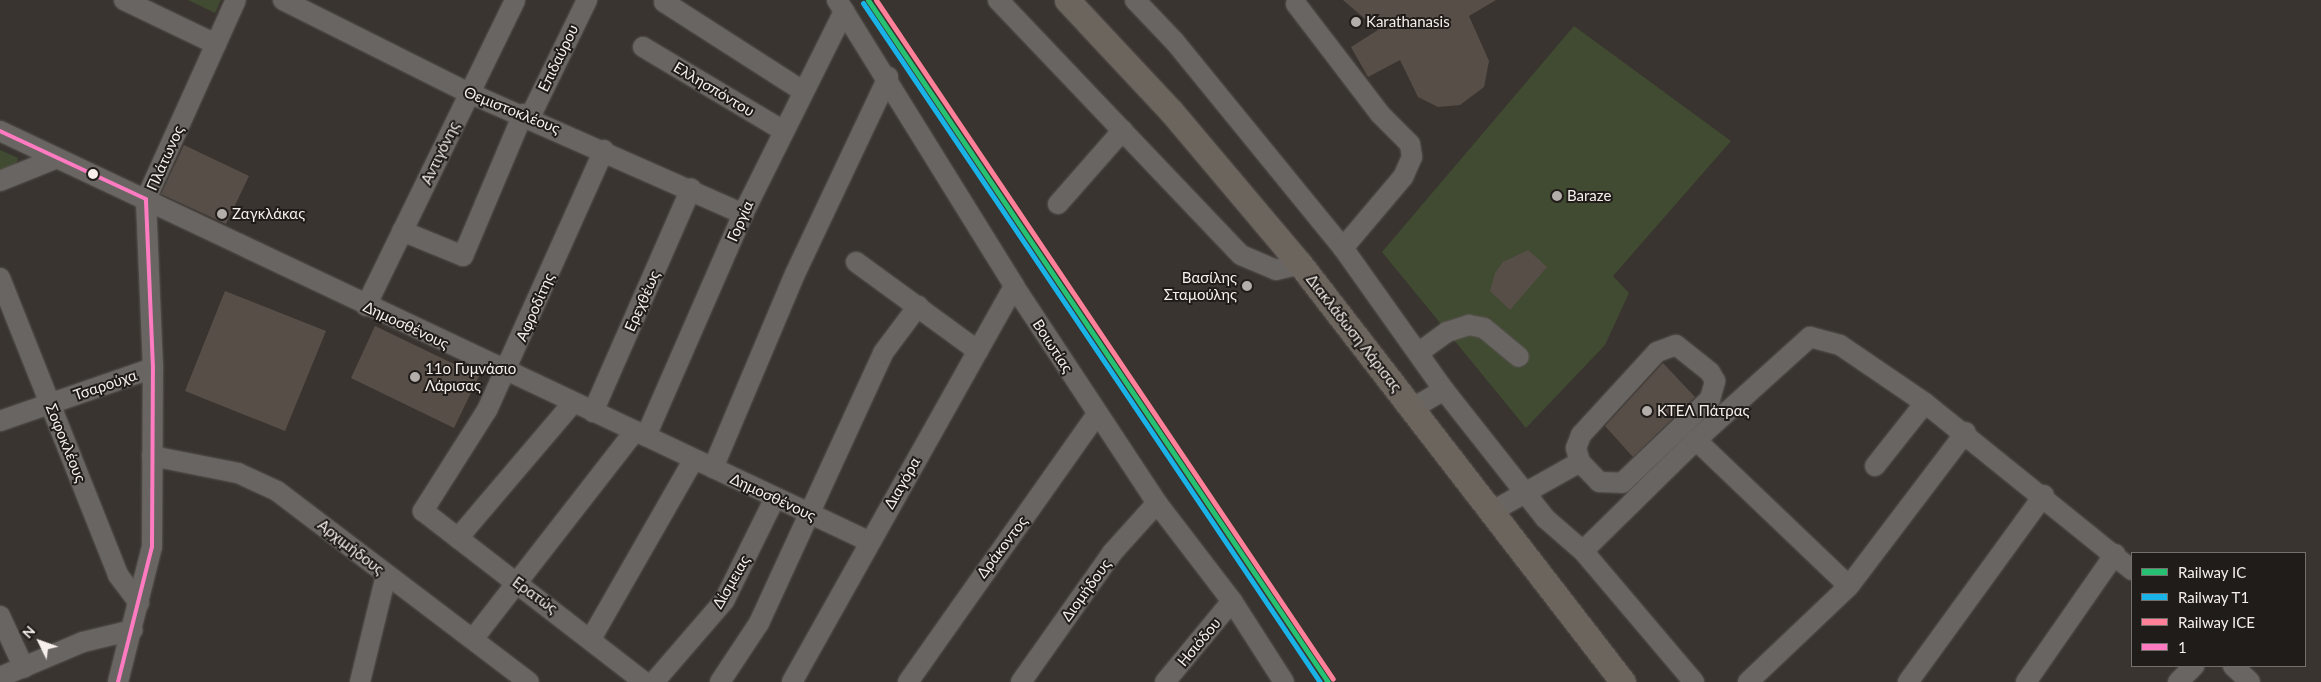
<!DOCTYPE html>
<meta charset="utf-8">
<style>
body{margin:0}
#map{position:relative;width:2321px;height:682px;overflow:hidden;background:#393430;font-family:Lato,sans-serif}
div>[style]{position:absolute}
.green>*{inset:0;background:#404b31}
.building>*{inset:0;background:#584e48}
.roads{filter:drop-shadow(0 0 1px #58534f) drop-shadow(0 0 1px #58534f)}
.minor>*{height:20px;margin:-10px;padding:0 10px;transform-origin:10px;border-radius:10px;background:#696562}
.major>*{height:25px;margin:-12.5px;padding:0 12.5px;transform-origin:12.5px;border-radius:12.5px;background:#6c655d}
.bus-1>*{height:4px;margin:-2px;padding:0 2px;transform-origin:2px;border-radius:2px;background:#fe7ac1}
.rail-1>*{height:5px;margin:-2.5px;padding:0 2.5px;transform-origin:2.5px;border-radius:2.5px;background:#26c172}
.rail-2>*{height:5px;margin:-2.5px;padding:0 2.5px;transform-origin:2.5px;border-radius:2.5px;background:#19b3e8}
.rail-3>*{height:5px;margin:-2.5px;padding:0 2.5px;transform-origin:2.5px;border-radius:2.5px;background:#ff8098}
.dots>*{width:14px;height:14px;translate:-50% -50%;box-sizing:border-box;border:2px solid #201c19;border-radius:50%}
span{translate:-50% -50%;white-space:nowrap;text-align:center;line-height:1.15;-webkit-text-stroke:4px #201c19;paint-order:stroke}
.poi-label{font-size:15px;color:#f6efeb}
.left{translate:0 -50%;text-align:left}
.right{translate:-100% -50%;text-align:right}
.street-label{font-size:15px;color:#f6efeb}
.legend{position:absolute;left:2131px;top:552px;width:175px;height:115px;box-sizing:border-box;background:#201c19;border:1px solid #76706d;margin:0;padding:6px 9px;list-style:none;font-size:15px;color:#f6efeb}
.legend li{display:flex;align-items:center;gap:10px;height:25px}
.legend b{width:25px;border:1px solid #76706d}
.north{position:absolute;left:15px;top:617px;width:50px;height:50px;-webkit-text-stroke:4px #201c19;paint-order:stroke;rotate:312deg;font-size:14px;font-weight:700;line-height:20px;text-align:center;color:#f6efeb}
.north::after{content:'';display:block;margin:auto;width:18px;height:22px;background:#f6efeb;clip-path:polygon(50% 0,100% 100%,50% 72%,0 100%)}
</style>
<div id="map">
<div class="green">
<i style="clip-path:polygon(188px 0,221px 0,215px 13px)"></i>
<i style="clip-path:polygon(1574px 26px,1731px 141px,1613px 276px,1629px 293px,1605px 345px,1526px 428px,1382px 252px)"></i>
<i style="clip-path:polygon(0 150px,18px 158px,16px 165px,0 171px)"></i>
</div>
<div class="building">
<i style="clip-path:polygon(1343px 0,1496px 0,1469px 16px,1489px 61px,1484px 87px,1460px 105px,1438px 107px,1418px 97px,1400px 60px,1368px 77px,1351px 47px,1378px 30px)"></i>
<i style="clip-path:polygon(184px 145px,249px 176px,226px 224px,161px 194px)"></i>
<i style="clip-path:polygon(1528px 250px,1547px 267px,1510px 310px,1490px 291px,1495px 273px,1503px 262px)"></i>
<i style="clip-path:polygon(225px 291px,326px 331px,285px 431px,185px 391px)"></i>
<i style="clip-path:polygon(375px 326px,479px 376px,454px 428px,351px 378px)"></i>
<i style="clip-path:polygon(1663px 363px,1695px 397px,1633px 457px,1605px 426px)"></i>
</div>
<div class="roads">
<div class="minor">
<i style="left:124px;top:0;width:102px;rotate:25.6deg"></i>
<i style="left:283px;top:0;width:208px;rotate:26.6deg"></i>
<i style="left:469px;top:93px;width:300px;rotate:23.8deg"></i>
<i style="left:837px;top:0;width:336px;rotate:58.2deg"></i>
<i style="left:1014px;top:286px;width:260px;rotate:56.6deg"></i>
<i style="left:1157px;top:503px;width:123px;rotate:52.6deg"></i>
<i style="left:1232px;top:601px;width:96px;rotate:57.3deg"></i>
<i style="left:998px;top:0;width:352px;rotate:46.4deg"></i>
<i style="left:1241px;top:255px;width:38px;rotate:23deg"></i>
<i style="left:1276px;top:270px;width:25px;rotate:-14deg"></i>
<i style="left:1135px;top:0;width:58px;rotate:46.4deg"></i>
<i style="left:1175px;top:42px;width:266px;rotate:50.8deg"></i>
<i style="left:1343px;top:248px;width:174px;rotate:54.6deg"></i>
<i style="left:1444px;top:390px;width:36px;rotate:150deg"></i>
<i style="left:664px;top:2px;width:166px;rotate:32.7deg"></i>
<i style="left:1296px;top:4px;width:138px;rotate:52.6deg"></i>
<i style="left:1380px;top:114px;width:42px;rotate:45deg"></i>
<i style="left:1410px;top:144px;width:13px;rotate:81deg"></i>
<i style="left:1412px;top:157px;width:22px;rotate:114deg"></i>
<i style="left:1403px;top:177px;width:93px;rotate:130.2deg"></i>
<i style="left:643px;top:47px;width:164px;rotate:30.8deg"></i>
<i style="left:530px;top:117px;width:130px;rotate:-64deg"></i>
<i style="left:0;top:131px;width:960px;rotate:25.28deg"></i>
<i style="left:604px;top:150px;width:285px;rotate:114.2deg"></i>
<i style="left:487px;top:410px;width:120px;rotate:122.4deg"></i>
<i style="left:423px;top:511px;width:279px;rotate:37.7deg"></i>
<i style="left:0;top:181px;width:59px;rotate:-21.8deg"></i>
<i style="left:1058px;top:204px;width:98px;rotate:-48.7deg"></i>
<i style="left:402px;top:231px;width:66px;rotate:22.3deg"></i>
<i style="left:463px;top:256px;width:154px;rotate:-67.1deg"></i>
<i style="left:856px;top:262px;width:151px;rotate:36.1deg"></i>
<i style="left:0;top:278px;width:320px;rotate:68.3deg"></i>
<i style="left:118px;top:575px;width:35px;rotate:53deg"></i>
<i style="left:366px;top:306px;width:340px;rotate:-64deg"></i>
<i style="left:1418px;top:353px;width:36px;rotate:-36deg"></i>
<i style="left:1447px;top:332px;width:23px;rotate:-18deg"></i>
<i style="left:1469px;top:325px;width:15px;rotate:11deg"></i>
<i style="left:1484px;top:328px;width:45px;rotate:39.6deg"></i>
<i style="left:1444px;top:390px;width:164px;rotate:51.7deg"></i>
<i style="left:1546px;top:519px;width:49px;rotate:40.9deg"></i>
<i style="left:593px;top:412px;width:244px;rotate:-66.3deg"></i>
<i style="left:0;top:421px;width:162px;rotate:-19.1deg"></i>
<i style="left:646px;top:436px;width:242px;rotate:-66.4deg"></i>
<i style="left:743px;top:214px;width:227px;rotate:-63.5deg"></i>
<i style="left:1696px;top:440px;width:211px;rotate:43.7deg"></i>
<i style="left:152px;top:456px;width:88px;rotate:11.2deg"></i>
<i style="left:238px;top:473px;width:43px;rotate:24.8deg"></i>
<i style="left:277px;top:491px;width:316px;rotate:37.2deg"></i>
<i style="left:1875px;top:466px;width:80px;rotate:-51.6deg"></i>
<i style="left:713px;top:468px;width:211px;rotate:-67.1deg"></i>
<i style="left:795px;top:274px;width:218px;rotate:-64.7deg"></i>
<i style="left:1491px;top:512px;width:102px;rotate:-29.3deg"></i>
<i style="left:1580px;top:462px;width:28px;rotate:46deg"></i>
<i style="left:1599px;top:482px;width:23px;rotate:2deg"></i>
<i style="left:1622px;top:483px;width:122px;rotate:-43.7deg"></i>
<i style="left:1710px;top:399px;width:19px;rotate:-74deg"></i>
<i style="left:1715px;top:381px;width:10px;rotate:-119deg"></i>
<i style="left:1710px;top:372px;width:43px;rotate:-141.5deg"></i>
<i style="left:1676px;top:345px;width:20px;rotate:160deg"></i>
<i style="left:1657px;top:352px;width:113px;rotate:132.5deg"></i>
<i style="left:1581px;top:435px;width:14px;rotate:111deg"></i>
<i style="left:1576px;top:448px;width:15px;rotate:74deg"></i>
<i style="left:458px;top:538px;width:177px;rotate:-49.6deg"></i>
<i style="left:0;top:616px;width:57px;rotate:65.2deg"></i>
<i style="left:592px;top:637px;width:205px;rotate:-60.2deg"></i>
<i style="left:473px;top:639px;width:262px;rotate:-52.1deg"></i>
<i style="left:2233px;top:666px;width:23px;rotate:43deg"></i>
<i style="left:0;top:677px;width:90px;rotate:-22.9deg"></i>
<i style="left:83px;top:642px;width:51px;rotate:-13.5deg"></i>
<i style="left:118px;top:682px;width:139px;rotate:-75.9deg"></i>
<i style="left:152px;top:547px;width:179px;rotate:-89.7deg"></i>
<i style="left:153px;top:368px;width:169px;rotate:-92.4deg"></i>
<i style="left:146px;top:199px;width:218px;rotate:-65.7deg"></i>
<i style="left:360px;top:682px;width:110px;rotate:-76.3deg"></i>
<i style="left:654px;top:682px;width:107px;rotate:-49.2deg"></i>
<i style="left:724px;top:601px;width:115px;rotate:-63.7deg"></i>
<i style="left:720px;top:682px;width:71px;rotate:-56.5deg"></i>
<i style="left:759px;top:623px;width:297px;rotate:-65.3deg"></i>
<i style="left:883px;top:353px;width:59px;rotate:-53.3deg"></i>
<i style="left:792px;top:682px;width:454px;rotate:-60.7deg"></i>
<i style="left:908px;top:682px;width:329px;rotate:-54.8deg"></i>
<i style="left:1021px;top:682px;width:158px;rotate:-54.8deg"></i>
<i style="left:1112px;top:553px;width:67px;rotate:-48deg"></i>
<i style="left:1165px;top:682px;width:105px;rotate:-50.4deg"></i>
<i style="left:1694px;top:682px;width:172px;rotate:-130.3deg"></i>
<i style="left:1583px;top:551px;width:158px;rotate:-44.5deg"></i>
<i style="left:1696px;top:440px;width:154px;rotate:-42.1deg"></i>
<i style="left:1810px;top:337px;width:31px;rotate:15deg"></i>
<i style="left:1840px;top:345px;width:103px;rotate:34.3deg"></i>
<i style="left:1925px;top:403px;width:266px;rotate:38.9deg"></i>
<i style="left:1748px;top:682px;width:139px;rotate:-43.5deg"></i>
<i style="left:1849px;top:586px;width:193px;rotate:-52.8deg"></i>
<i style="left:1908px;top:682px;width:231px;rotate:-54deg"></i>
<i style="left:2026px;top:682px;width:156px;rotate:-55.2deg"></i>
<i style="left:2178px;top:682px;width:23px;rotate:-45deg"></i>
</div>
<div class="major">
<i style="left:1067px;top:0;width:152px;rotate:46.9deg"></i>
<i style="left:1171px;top:111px;width:200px;rotate:49.9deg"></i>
<i style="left:1300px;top:264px;width:528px;rotate:52.31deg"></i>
</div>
</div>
<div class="bus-1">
<i style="left:0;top:131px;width:161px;rotate:25deg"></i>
<i style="left:118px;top:682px;width:139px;rotate:-75.9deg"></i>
<i style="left:152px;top:547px;width:179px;rotate:-89.7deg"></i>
<i style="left:153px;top:368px;width:169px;rotate:-92.4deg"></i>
</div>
<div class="rail-1">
<i style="left:868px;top:0;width:823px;rotate:56deg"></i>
</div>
<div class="rail-2">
<i style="left:863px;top:3px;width:818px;rotate:56.06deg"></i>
</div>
<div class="rail-3">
<i style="left:876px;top:0;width:818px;rotate:56.06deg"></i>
</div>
<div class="dots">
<i style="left:1356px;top:22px;background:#b4aeaa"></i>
<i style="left:93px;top:174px;background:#f6efeb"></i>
<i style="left:1557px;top:196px;background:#b4aeaa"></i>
<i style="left:222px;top:214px;background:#b4aeaa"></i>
<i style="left:1247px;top:286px;background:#b4aeaa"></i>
<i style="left:415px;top:377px;background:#b4aeaa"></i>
<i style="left:1647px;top:411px;background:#b4aeaa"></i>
</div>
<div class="poi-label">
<span class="left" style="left:1366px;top:22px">Karathanasis</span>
<span class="left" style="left:1567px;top:196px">Baraze</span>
<span class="left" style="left:232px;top:214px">Ζαγκλάκας</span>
<span class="right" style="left:1237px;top:286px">Βασίλης<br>Σταμούλης</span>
<span class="left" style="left:425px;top:377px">11ο Γυμνάσιο<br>Λάρισας</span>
<span class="left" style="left:1657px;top:411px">ΚΤΕΛ Πάτρας</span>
</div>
<div class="street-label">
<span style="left:558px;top:58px;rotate:-64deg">Επιδαύρου</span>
<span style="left:714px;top:89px;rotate:31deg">Ελλησπόντου</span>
<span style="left:512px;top:110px;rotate:22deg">Θεμιστοκλέους</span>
<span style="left:440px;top:153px;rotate:-64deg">Αντιγόνης</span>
<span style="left:165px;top:158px;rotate:-66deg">Πλάτωνος</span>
<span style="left:740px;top:221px;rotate:-66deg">Γοργία</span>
<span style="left:642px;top:301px;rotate:-66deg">Ερεχθέως</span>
<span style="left:535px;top:307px;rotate:-66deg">Αφροδίτης</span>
<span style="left:406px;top:325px;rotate:25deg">Δημοσθένους</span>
<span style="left:1354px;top:333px;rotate:52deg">Διακλάδωση Λάρισας</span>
<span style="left:1053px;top:346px;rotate:57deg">Βοιωτίας</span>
<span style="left:105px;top:385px;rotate:-19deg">Τσαρούχα</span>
<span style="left:66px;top:443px;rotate:68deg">Σοφοκλέους</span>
<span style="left:902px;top:483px;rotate:-60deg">Διαγόρα</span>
<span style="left:773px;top:497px;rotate:25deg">Δημοσθένους</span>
<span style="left:351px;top:547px;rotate:38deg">Αρχιμήδους</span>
<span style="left:1002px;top:547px;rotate:-53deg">Δράκοντος</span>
<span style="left:731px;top:582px;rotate:-60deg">Δίσμειας</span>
<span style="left:1086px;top:590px;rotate:-54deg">Διομήδους</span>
<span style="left:535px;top:595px;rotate:36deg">Ερατώς</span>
<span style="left:1199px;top:642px;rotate:-50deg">Ησιόδου</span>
</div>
<ul class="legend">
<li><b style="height:6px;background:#26c172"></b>Railway IC</li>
<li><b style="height:6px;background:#19b3e8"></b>Railway T1</li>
<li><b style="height:6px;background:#ff8098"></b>Railway ICE</li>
<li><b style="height:6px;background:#fe7ac1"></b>1</li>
</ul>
<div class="north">N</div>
</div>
